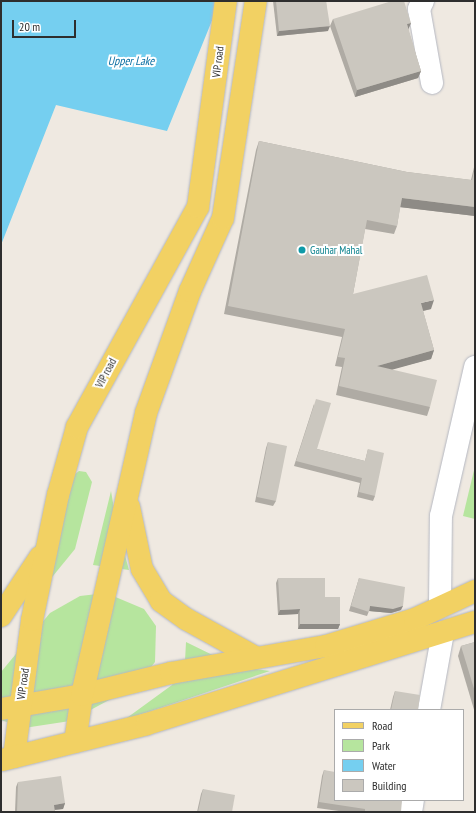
<!DOCTYPE html>
<style>
body{margin:0}
#map{position:relative;width:476px;height:813px;overflow:hidden;background:#efe9e1;font-family:"PT Sans Narrow",sans-serif}
div>[style]{position:absolute}
.green>*{inset:0;background:#b6e59e}
.water>*{inset:0;background:#75cff0}
.roads{filter:drop-shadow(0 0 1px #b4b7c1) drop-shadow(0 0 1px #b4b7c1)}
.minor>*{height:22px;margin:-11px;padding:0 11px;transform-origin:11px;border-radius:11px;background:#fff}
.major>*{height:22px;margin:-11px;padding:0 11px;transform-origin:11px;border-radius:11px;background:#f2d163}
.wall>*{inset:0;background:#afaba4}
.shaded-wall>*{inset:0;background:#8e8b86}
.building>*{inset:0;background:#cbc7bf}
.dots>*{width:11px;height:11px;translate:-50% -50%;box-sizing:border-box;border:2px solid #fff;border-radius:50%}
span{translate:-50% -50%;white-space:nowrap;text-align:center;line-height:1.15;-webkit-text-stroke:4px #fff;paint-order:stroke}
.street-label{font-size:11px;color:#2e2e2e}
.culture-label{font-size:11px;color:#0d838f}
.left{translate:0 -50%;text-align:left}
.water-label{font-size:12px;color:#0d6fa3;font-style:italic}
.frame{position:absolute;inset:0;border:2px solid #2e2e2e;pointer-events:none}
.legend{position:absolute;left:334px;top:709px;width:130px;height:92px;box-sizing:border-box;background:#fff;border:1px solid #ababab;margin:0;padding:5px 7px;list-style:none;font-size:12px;color:#2e2e2e}
.legend li{display:flex;align-items:center;gap:8px;height:20px}
.legend b{width:20px;border:1px solid #ababab}
.scale{position:absolute;left:12px;top:20px;width:64px;height:18px;box-sizing:border-box;border:2px solid #2e2e2e;border-top:0;padding-left:5px;font-size:12px;line-height:14px;white-space:nowrap;color:#2e2e2e;-webkit-text-stroke:3px #fff;paint-order:stroke}
</style>
<div id="map">
<div class="green">
<i style="clip-path:polygon(475px 466px,475px 519px,463px 516px)"></i>
<i style="clip-path:polygon(79px 471px,86px 472px,92px 482px,75px 549px,53px 576px,2px 618px,50px 515px,69px 479px)"></i>
<i style="clip-path:polygon(111px 491px,117px 526px,129px 570px,93px 565px)"></i>
<i style="clip-path:polygon(106px 593px,144px 609px,156px 626px,155px 662px,137px 685px,70px 721px,24px 728px,1px 720px,1px 672px,25px 643px,50px 613px,80px 596px)"></i>
<i style="clip-path:polygon(186px 642px,235px 666px,270px 671px,124px 720px,172px 685px,185px 661px)"></i>
</div>
<div class="water">
<i style="clip-path:polygon(1px 1px,220px 1px,167px 131px,56px 105px,1px 245px)"></i>
</div>
<div class="roads">
<div class="minor">
<i style="left:423px;top:1px;width:9px;rotate:117deg"></i>
<i style="left:419px;top:9px;width:75px;rotate:80deg"></i>
<i style="left:440px;top:606px;width:90px;rotate:-89.4deg"></i>
<i style="left:441px;top:516px;width:153px;rotate:-77.1deg"></i>
<i style="left:429px;top:710px;width:79px;rotate:-79.8deg"></i>
<i style="left:411px;top:812px;width:12px;rotate:-81deg"></i>
</div>
<div class="major">
<i style="left:129px;top:507px;width:63px;rotate:78.2deg"></i>
<i style="left:142px;top:569px;width:37px;rotate:59deg"></i>
<i style="left:161px;top:601px;width:31px;rotate:36deg"></i>
<i style="left:186px;top:619px;width:79px;rotate:28.8deg"></i>
<i style="left:1px;top:616px;width:71px;rotate:-56.5deg"></i>
<i style="left:1px;top:709px;width:82px;rotate:-9.8deg"></i>
<i style="left:82px;top:695px;width:92px;rotate:-13.9deg"></i>
<i style="left:171px;top:673px;width:157px;rotate:-9.9deg"></i>
<i style="left:326px;top:646px;width:93px;rotate:-16.9deg"></i>
<i style="left:415px;top:619px;width:66px;rotate:-25deg"></i>
<i style="left:75px;top:742px;width:48px;rotate:-81.5deg"></i>
<i style="left:82px;top:695px;width:289px;rotate:-77.2deg"></i>
<i style="left:146px;top:413px;width:130px;rotate:-70.2deg"></i>
<i style="left:190px;top:291px;width:80px;rotate:-65.7deg"></i>
<i style="left:223px;top:218px;width:219px;rotate:-81.4deg"></i>
<i style="left:14px;top:757px;width:138px;rotate:-82.5deg"></i>
<i style="left:32px;top:620px;width:128px;rotate:-78.3deg"></i>
<i style="left:58px;top:495px;width:71px;rotate:-74.4deg"></i>
<i style="left:77px;top:427px;width:251px;rotate:-61.2deg"></i>
<i style="left:198px;top:207px;width:208px;rotate:-82.3deg"></i>
<i style="left:2px;top:760px;width:149px;rotate:-13.9deg"></i>
<i style="left:147px;top:724px;width:343px;rotate:-17.3deg"></i>
</div>
</div>
<div class="wall">
<i style="clip-path:polygon(273px 1px,326px 1px,328px 31px,277px 36px)"></i>
<i style="clip-path:polygon(333px 19px,411px 23px,408px 29px,421px 71px,418px 78px,355px 97px,330px 26px)"></i>
<i style="clip-path:polygon(259px 141px,407px 172px,471px 180px,475px 163px,475px 216px,400px 207px,397px 226px,394px 234px,365px 229px,353px 294px,431px 309px,423px 311px,434px 350px,431px 359px,392px 369px,430px 407px,427px 416px,336px 395px,342px 367px,335px 366px,342px 337px,224px 314px,256px 150px)"></i>
<i style="clip-path:polygon(314px 404px,317px 449px,365px 461px,368px 449px,375px 496px,373px 501px,357px 497px,360px 483px,294px 466px)"></i>
<i style="clip-path:polygon(268px 442px,276px 501px,273px 506px,255px 502px,266px 448px)"></i>
<i style="clip-path:polygon(278px 578px,325px 597px,340px 624px,338px 629px,298px 629px,298px 614px,278px 615px,276px 583px)"></i>
<i style="clip-path:polygon(359px 578px,401px 610px,391px 613px,369px 611px,367px 616px,349px 611px)"></i>
<i style="clip-path:polygon(475px 642px,475px 713px,458px 656px,461px 646px)"></i>
<i style="clip-path:polygon(395px 691px,418px 710px,390px 710px,393px 697px)"></i>
<i style="clip-path:polygon(324px 770px,401px 812px,346px 812px,317px 808px,322px 776px)"></i>
<i style="clip-path:polygon(18px 782px,65px 803px,63px 809px,55px 810px,55px 812px,15px 812px,16px 787px)"></i>
<i style="clip-path:polygon(203px 789px,232px 812px,197px 812px,201px 794px)"></i>
</div>
<div class="shaded-wall">
<i style="clip-path:polygon(411px 23px,408px 30px,407px 24px)"></i>
<i style="clip-path:polygon(330px 26px,328px 31px,277px 36px,279px 31px)"></i>
<i style="clip-path:polygon(421px 71px,418px 78px,355px 97px,357px 90px)"></i>
<i style="clip-path:polygon(402px 198px,475px 207px,475px 216px,399px 207px)"></i>
<i style="clip-path:polygon(434px 300px,431px 309px,418px 312px,421px 303px)"></i>
<i style="clip-path:polygon(434px 350px,431px 359px,373px 375px,377px 366px)"></i>
<i style="clip-path:polygon(370px 606px,403px 606px,401px 610px,391px 613px,369px 611px)"></i>
<i style="clip-path:polygon(300px 609px,298px 614px,278px 615px,280px 610px)"></i>
<i style="clip-path:polygon(300px 624px,340px 624px,338px 629px,298px 629px)"></i>
<i style="clip-path:polygon(65px 803px,63px 809px,52px 810px,54px 805px)"></i>
</div>
<div class="building">
<i style="clip-path:polygon(276px 1px,326px 1px,330px 26px,279px 31px)"></i>
<i style="clip-path:polygon(392px 1px,404px 1px,411px 23px,407px 24px,421px 71px,357px 90px,333px 19px)"></i>
<i style="clip-path:polygon(259px 141px,407px 172px,472px 180px,475px 167px,475px 207px,402px 198px,397px 226px,367px 220px,353px 294px,427px 275px,434px 300px,421px 303px,434px 350px,377px 366px,437px 380px,430px 407px,339px 386px,345px 358px,338px 357px,345px 329px,228px 306px)"></i>
<i style="clip-path:polygon(316px 399px,331px 403px,317px 449px,365px 461px,368px 449px,384px 453px,375px 496px,359px 492px,362px 478px,296px 461px)"></i>
<i style="clip-path:polygon(268px 442px,287px 446px,276px 501px,257px 497px)"></i>
<i style="clip-path:polygon(278px 578px,325px 578px,325px 597px,340px 597px,340px 624px,300px 624px,300px 609px,280px 610px)"></i>
<i style="clip-path:polygon(359px 578px,405px 587px,403px 606px,393px 609px,370px 606px,369px 612px,351px 606px)"></i>
<i style="clip-path:polygon(475px 642px,475px 692px,461px 646px)"></i>
<i style="clip-path:polygon(395px 691px,420px 695px,418px 710px,391px 710px)"></i>
<i style="clip-path:polygon(324px 770px,335px 772px,335px 800px,402px 800px,401px 812px,365px 812px,365px 809px,319px 802px)"></i>
<i style="clip-path:polygon(61px 776px,65px 803px,54px 805px,55px 812px,17px 812px,18px 782px)"></i>
<i style="clip-path:polygon(203px 789px,235px 795px,232px 812px,198px 812px)"></i>
</div>
<div class="dots">
<i style="left:302px;top:250px;background:#0f9aa8"></i>
</div>
<div class="street-label">
<span style="left:218px;top:62px;rotate:-83deg">VIP road</span>
<span style="left:106px;top:373px;rotate:-62deg">VIP road</span>
<span style="left:23px;top:684px;rotate:-82deg">VIP road</span>
</div>
<div class="culture-label">
<span class="left" style="left:310px;top:250px">Gauhar Mahal</span>
</div>
<div class="water-label">
<span style="left:131px;top:61px">Upper Lake</span>
</div>
<div class="frame"></div>
<ul class="legend">
<li><b style="height:5px;background:#f2d163"></b>Road</li>
<li><b style="height:11px;background:#b6e59e"></b>Park</li>
<li><b style="height:11px;background:#75cff0"></b>Water</li>
<li><b style="height:11px;background:#cbc7bf"></b>Building</li>
</ul>
<div class="scale">20 m</div>
</div>
